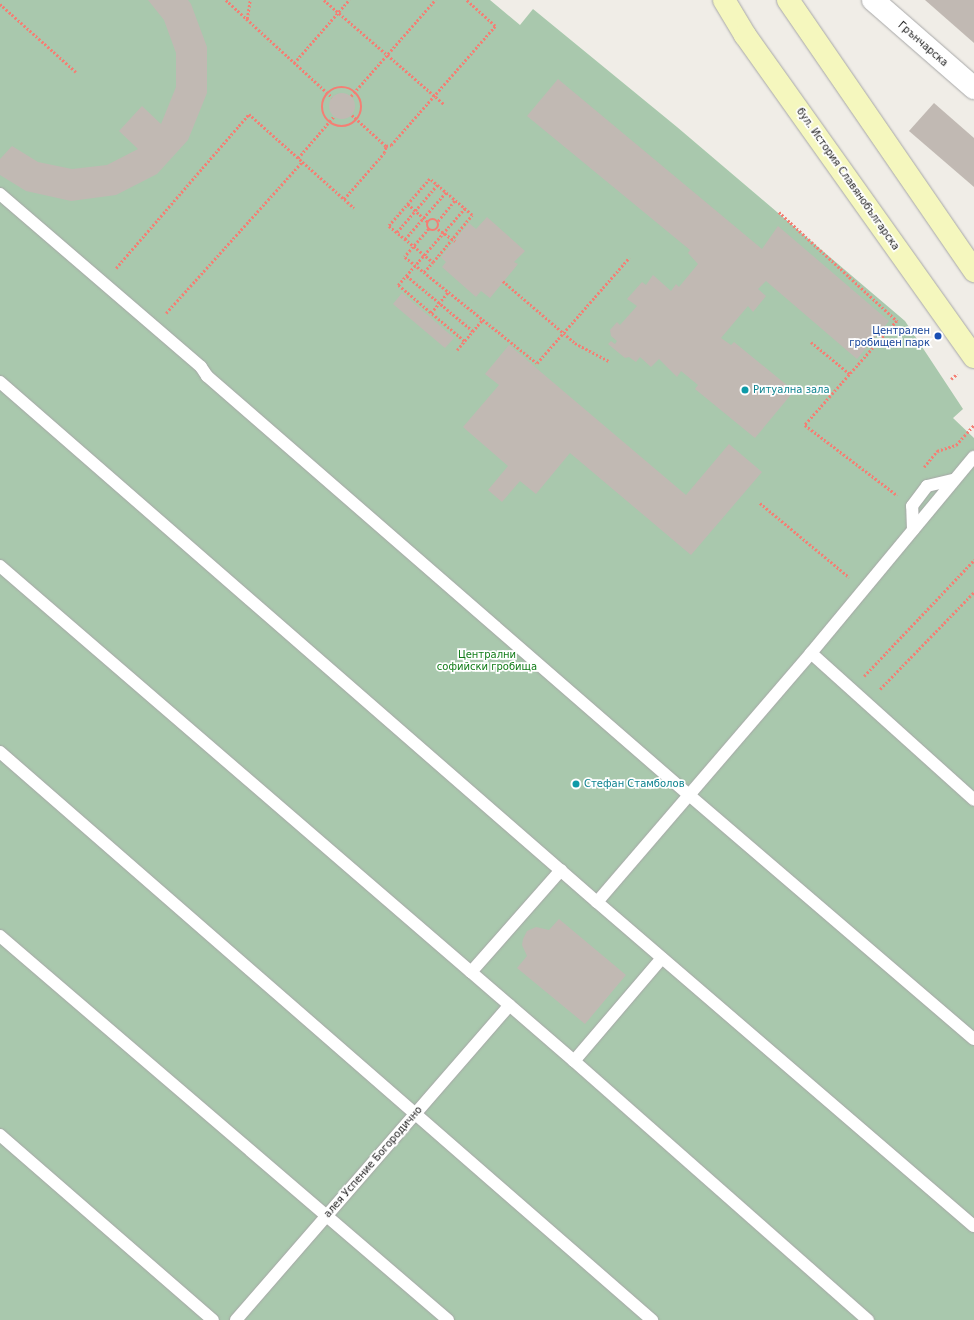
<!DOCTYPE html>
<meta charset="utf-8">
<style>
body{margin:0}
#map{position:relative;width:974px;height:1320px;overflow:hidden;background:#f0ede7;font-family:"DejaVu Sans",sans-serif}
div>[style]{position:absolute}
.cemetery>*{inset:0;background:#a9c8ad}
.building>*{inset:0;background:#c1b9b3}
.round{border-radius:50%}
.path>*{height:2.5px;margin-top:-1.25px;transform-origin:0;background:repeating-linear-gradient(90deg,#f47f74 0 2px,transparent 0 4px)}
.path>.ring{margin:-1.25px;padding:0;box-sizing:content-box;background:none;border:2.5px solid #f47f74;border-radius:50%}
.roads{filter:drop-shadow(0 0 1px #a7a7a7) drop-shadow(0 0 1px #a7a7a7)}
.lane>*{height:12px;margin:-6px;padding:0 6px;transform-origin:6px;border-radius:6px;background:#fff}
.street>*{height:22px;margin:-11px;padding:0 11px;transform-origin:11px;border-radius:11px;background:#fff}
.secondary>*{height:22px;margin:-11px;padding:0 11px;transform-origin:11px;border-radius:11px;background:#f5f7be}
.dots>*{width:11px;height:11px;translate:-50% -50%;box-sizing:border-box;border:2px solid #fff;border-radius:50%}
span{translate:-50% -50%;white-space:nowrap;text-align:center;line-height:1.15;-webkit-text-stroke:3.5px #fff;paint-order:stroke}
.street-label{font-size:10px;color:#202020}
.transit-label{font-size:10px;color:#164399}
.right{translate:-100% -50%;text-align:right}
.culture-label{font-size:10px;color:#0d838f}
.left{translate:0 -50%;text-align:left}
.park-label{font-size:10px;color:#107c17}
</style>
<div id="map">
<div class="cemetery">
<i style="clip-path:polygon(0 0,490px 0,520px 25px,533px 9px,677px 127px,905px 321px,963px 409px,953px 418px,974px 438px,974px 1320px,0 1320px)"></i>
</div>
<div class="building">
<i style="clip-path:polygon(148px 0,188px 0,191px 4px,207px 47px,207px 93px,188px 140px,157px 174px,116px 195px,71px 201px,26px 191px,0 175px,0 159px,12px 146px,38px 162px,72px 169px,107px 165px,138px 149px,119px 131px,142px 106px,161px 124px,176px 87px,176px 53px,164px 20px)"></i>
<i style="clip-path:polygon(925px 0,974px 0,974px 43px)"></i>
<i style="clip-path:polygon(558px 79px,762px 249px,778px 226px,889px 321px,857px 359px,766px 281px,758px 289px,766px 296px,753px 312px,748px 306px,721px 338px,731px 345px,734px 342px,794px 391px,755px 438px,695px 389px,698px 385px,681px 371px,677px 377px,659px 359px,651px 367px,640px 357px,636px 362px,629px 357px,625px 358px,608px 344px,611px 341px,615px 344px,617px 341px,611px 336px,610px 330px,617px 322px,620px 325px,637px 306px,627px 299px,642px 282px,646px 285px,653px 275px,671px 291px,676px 284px,679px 287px,698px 264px,688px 253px,690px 250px,527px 116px)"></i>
<i class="round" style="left:329px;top:93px;width:26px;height:26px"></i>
<i style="clip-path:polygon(934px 103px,974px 138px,974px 187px,909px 131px)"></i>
<i style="clip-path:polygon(487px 217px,525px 251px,514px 262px,518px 264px,490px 298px,481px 291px,476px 297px,442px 267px,446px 262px,441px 257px,469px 223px,476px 229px)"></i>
<i style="clip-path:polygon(402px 293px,454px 338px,445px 348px,393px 304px)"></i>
<i style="clip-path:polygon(509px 345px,686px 495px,729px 444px,762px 472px,691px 555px,570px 453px,536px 494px,520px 481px,502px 502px,488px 490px,508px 466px,463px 427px,499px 385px,485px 374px)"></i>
<i style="clip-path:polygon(559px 919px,626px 975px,585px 1024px,517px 968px,527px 956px,522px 945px,523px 939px,527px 931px,536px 927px,549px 930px)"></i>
</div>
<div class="path">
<i style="left:226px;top:0;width:144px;rotate:42.5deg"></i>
<i style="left:324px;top:0;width:159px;rotate:40.9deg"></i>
<i style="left:0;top:4px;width:102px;rotate:41.8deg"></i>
<i style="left:247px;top:19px;width:19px;rotate:-81deg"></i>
<i style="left:294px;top:63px;width:84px;rotate:-48.9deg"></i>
<i class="ring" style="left:322px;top:87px;width:37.5px;height:37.5px"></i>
<i style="left:351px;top:96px;width:128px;rotate:-48.8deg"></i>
<i style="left:352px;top:115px;width:46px;rotate:42.4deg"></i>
<i style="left:298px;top:158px;width:55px;rotate:-49.4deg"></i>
<i style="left:344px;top:199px;width:61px;rotate:-49deg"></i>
<i style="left:384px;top:153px;width:7px;rotate:-74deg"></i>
<i style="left:386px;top:146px;width:5px;rotate:-11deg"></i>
<i style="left:391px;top:145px;width:158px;rotate:-48.8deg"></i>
<i style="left:495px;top:26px;width:39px;rotate:-138deg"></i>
<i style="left:408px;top:204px;width:27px;rotate:42deg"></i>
<i style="left:779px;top:212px;width:161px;rotate:42.7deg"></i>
<i style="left:897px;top:321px;width:139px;rotate:131.5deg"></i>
<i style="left:805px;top:425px;width:116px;rotate:37.3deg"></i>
<i class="ring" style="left:427px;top:219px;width:9.5px;height:9.5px"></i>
<i style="left:438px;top:221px;width:27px;rotate:-51deg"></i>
<i style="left:429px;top:229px;width:37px;rotate:131deg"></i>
<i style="left:405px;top:257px;width:169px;rotate:38.8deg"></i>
<i style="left:537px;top:363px;width:140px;rotate:-48.8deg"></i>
<i style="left:438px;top:229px;width:21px;rotate:35deg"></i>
<i style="left:397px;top:232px;width:62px;rotate:-49.6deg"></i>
<i style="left:405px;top:239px;width:62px;rotate:-48.9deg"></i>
<i style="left:116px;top:268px;width:203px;rotate:-49.2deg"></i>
<i style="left:249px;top:114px;width:141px;rotate:41.8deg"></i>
<i style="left:424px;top:272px;width:13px;rotate:-48deg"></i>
<i style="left:433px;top:262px;width:61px;rotate:-50.3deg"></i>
<i style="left:472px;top:215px;width:55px;rotate:-139.4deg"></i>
<i style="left:430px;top:179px;width:62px;rotate:131.1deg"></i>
<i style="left:389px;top:226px;width:57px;rotate:39.3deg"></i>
<i style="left:407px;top:276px;width:86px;rotate:39.8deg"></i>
<i style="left:503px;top:281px;width:95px;rotate:40.7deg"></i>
<i style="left:575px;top:343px;width:38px;rotate:28deg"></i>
<i style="left:166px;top:313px;width:203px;rotate:-48deg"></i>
<i style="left:431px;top:313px;width:27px;rotate:-51deg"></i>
<i style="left:464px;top:341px;width:87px;rotate:-139.7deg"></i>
<i style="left:398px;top:285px;width:102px;rotate:-49deg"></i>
<i style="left:811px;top:342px;width:50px;rotate:39.4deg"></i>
<i style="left:457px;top:350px;width:39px;rotate:-50deg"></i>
<i style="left:951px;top:379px;width:8px;rotate:-40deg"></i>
<i style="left:924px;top:467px;width:21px;rotate:-51deg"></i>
<i style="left:937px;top:451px;width:20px;rotate:-18deg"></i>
<i style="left:956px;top:445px;width:27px;rotate:-48deg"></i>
<i style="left:760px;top:503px;width:116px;rotate:39.7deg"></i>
<i style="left:864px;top:676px;width:160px;rotate:-46.5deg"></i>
<i style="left:880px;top:689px;width:135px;rotate:-45.9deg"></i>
</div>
<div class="roads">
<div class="lane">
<i style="left:0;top:194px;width:265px;rotate:40.7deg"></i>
<i style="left:201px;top:367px;width:11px;rotate:56deg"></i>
<i style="left:207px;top:376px;width:639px;rotate:41deg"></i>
<i style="left:689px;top:795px;width:375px;rotate:40.6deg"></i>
<i style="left:0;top:382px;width:792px;rotate:41.06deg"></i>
<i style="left:597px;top:902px;width:497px;rotate:40.7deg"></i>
<i style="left:913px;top:530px;width:24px;rotate:-92deg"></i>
<i style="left:912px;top:506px;width:25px;rotate:-53deg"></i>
<i style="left:927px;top:486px;width:28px;rotate:-13deg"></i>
<i style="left:0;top:566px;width:622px;rotate:40.76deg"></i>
<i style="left:811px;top:653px;width:219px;rotate:42deg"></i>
<i style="left:0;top:752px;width:865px;rotate:41.06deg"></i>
<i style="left:561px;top:870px;width:136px;rotate:131.4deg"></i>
<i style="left:471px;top:972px;width:136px;rotate:40.8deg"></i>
<i style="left:574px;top:1061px;width:135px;rotate:-49.5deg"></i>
<i style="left:597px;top:902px;width:328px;rotate:-49.3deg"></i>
<i style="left:811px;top:653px;width:255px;rotate:-50.3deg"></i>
<i style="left:0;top:936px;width:590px;rotate:40.6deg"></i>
<i style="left:574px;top:1061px;width:392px;rotate:41.4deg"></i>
<i style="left:0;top:1135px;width:282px;rotate:41deg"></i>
<i style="left:236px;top:1320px;width:417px;rotate:-49deg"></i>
</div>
<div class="street">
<i style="left:873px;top:0;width:134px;rotate:41.1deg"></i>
</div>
<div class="secondary">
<i style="left:724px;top:0;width:41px;rotate:59deg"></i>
<i style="left:745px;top:35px;width:395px;rotate:54.6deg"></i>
<i style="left:788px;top:0;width:329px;rotate:55.5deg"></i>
</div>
</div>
<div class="dots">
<i style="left:938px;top:336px;background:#1a4fb4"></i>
<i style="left:745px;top:390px;background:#0f9aa8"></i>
<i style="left:576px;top:784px;background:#0f9aa8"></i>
</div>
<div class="street-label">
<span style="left:923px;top:44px;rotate:41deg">Грънчарска</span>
<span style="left:848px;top:179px;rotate:55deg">бул. История Славянобългарска</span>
<span style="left:373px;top:1162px;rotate:-49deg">алея Успение Богородично</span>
</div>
<div class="transit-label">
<span class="right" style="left:930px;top:336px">Централен<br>гробищен парк</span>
</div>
<div class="culture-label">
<span class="left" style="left:753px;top:390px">Ритуална зала</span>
<span class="left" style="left:584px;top:784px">Стефан Стамболов</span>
</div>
<div class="park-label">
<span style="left:487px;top:660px">Централни<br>софийски гробища</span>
</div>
</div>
